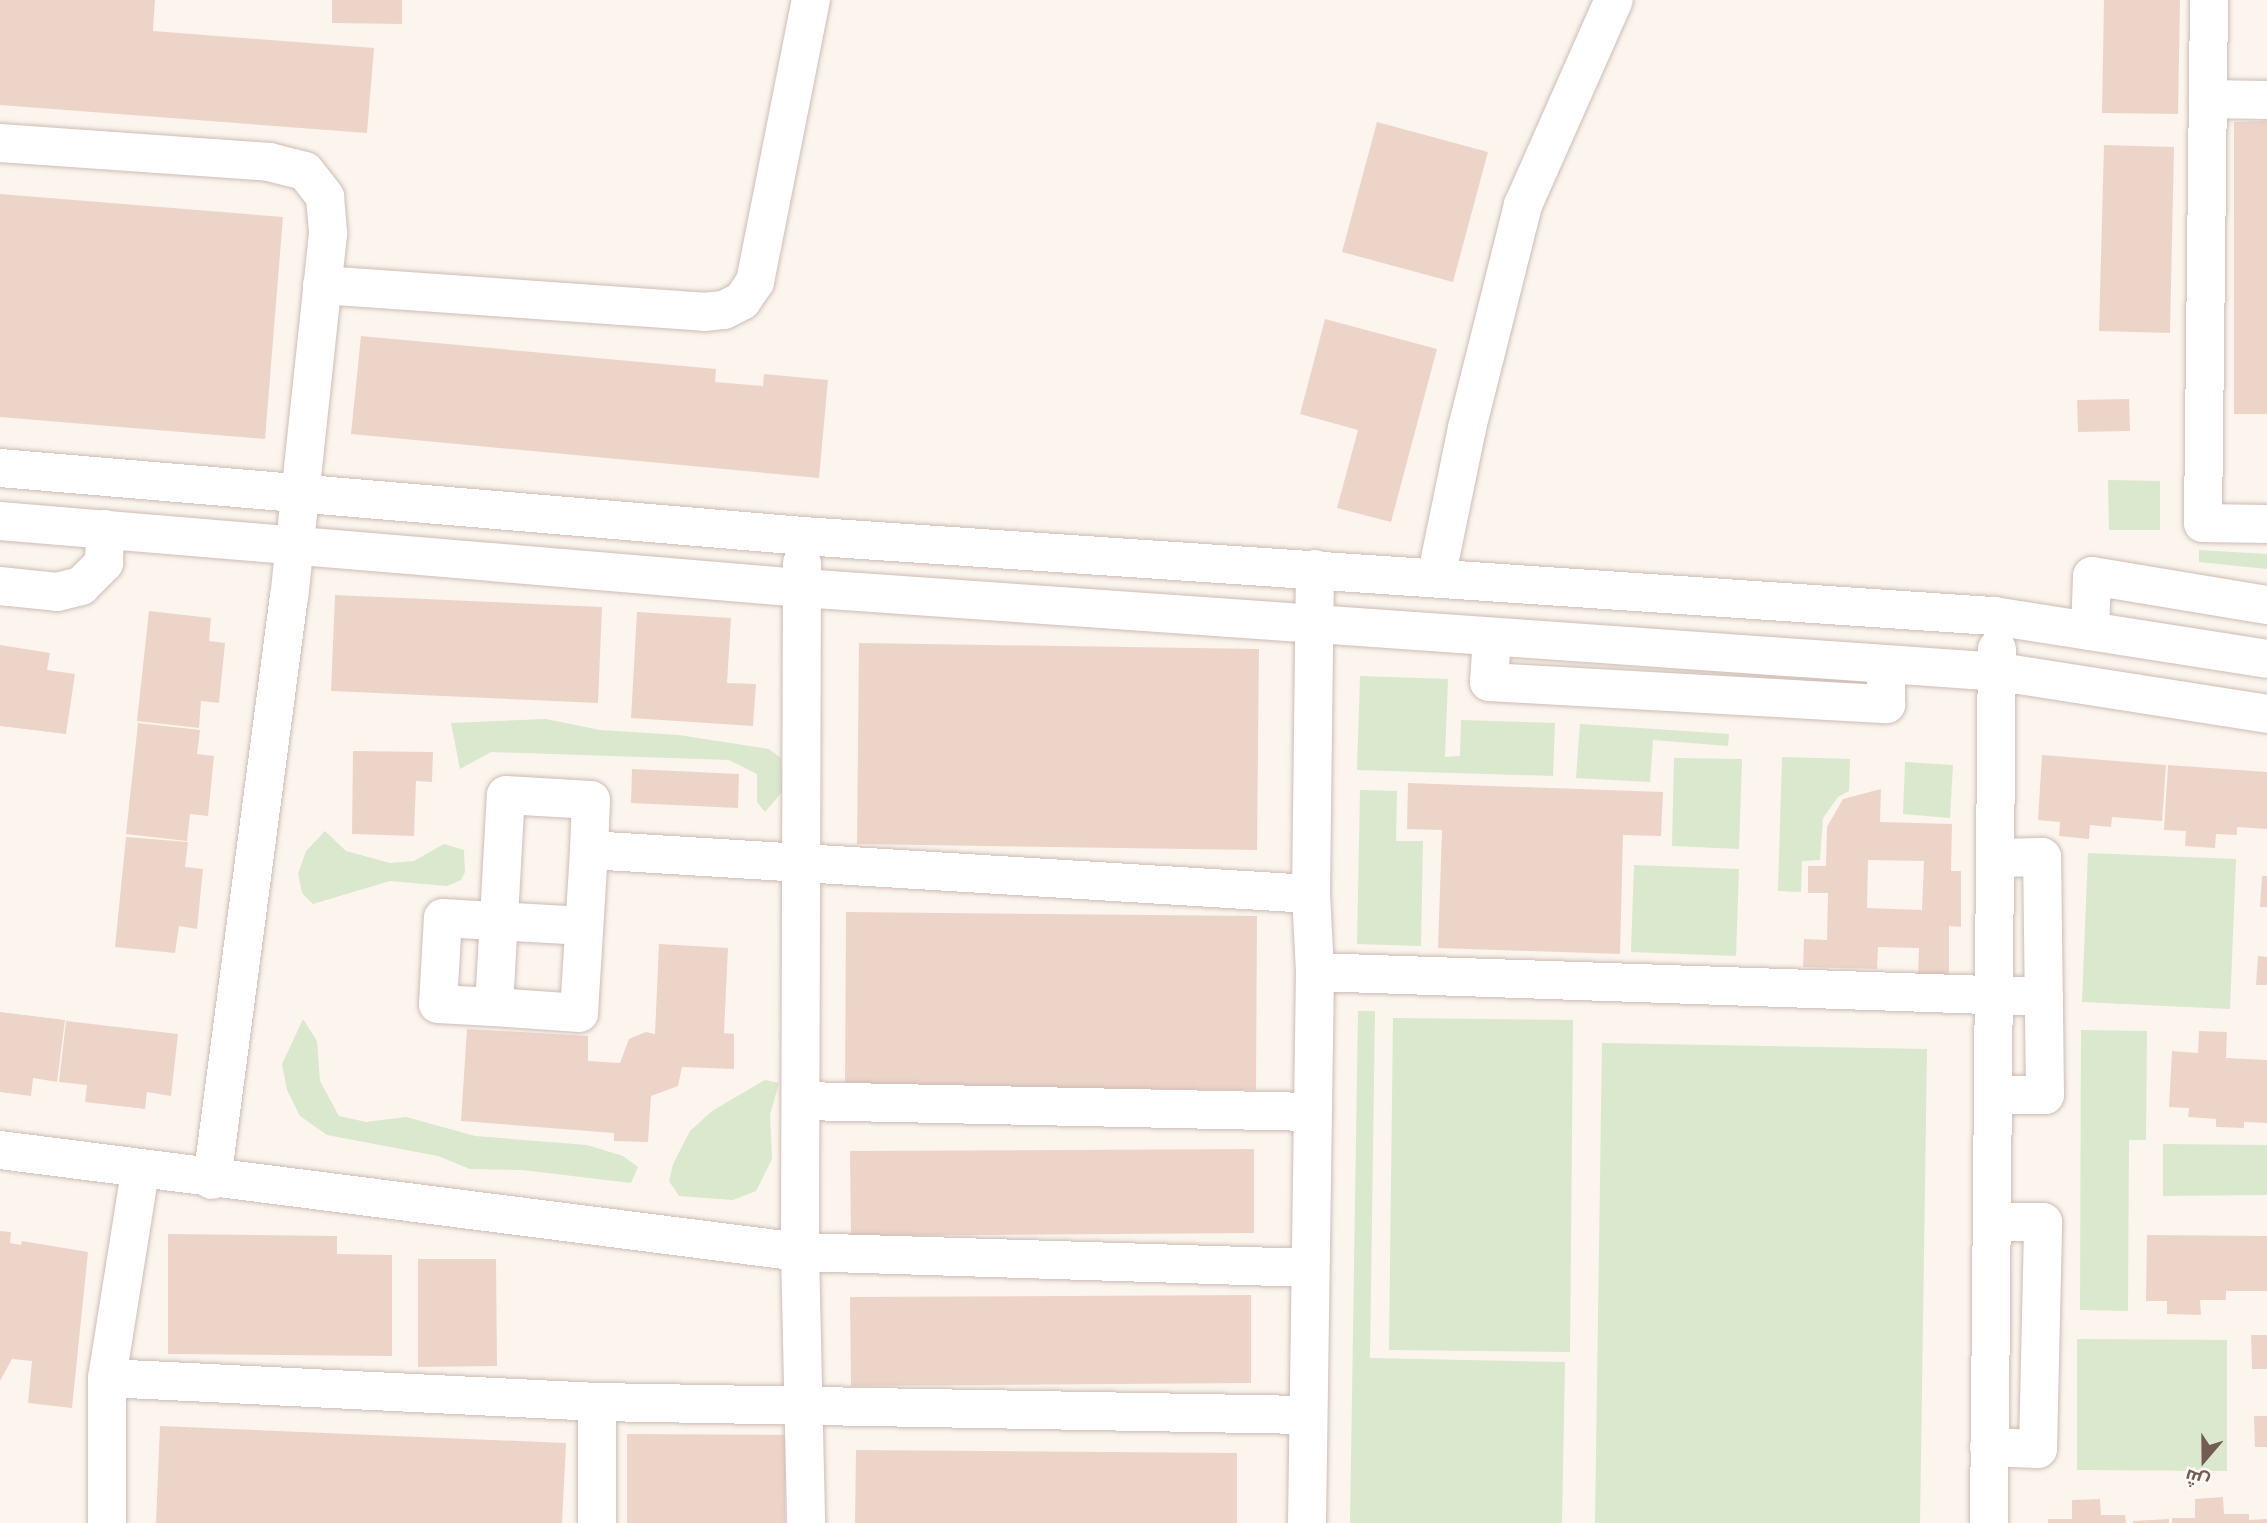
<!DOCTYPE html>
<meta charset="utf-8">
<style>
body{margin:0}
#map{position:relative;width:2267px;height:1523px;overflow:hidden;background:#fbf5ee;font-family:"Noto Sans",Cairo,sans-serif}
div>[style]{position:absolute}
.green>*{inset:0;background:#dae8cd}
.building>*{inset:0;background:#edd4c9}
.roads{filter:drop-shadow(0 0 2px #cdbdb4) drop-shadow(0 0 2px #cdbdb4)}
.minor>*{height:38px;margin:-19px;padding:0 19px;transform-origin:19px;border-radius:19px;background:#fff}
span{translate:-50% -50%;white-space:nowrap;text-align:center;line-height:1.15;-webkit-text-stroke:6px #fef9f4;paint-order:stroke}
.north{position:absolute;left:2169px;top:1425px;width:70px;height:70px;-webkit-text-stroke:5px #fef9f4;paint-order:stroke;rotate:200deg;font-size:19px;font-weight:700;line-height:28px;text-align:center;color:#745c52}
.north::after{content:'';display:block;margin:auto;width:24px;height:32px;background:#745c52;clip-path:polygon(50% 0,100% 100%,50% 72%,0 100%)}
</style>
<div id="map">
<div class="green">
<i style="clip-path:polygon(2108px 480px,2160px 481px,2160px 530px,2109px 530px)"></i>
<i style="clip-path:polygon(2199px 550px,2267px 554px,2267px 569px,2199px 562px)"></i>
<i style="clip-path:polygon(1360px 676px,1448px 679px,1445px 757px,1460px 756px,1461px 720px,1555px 723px,1553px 776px,1357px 770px)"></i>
<i style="clip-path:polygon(546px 719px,600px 730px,679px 735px,769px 749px,781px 758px,782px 792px,765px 812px,757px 802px,757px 774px,729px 760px,491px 752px,460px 769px,451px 723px)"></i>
<i style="clip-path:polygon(1580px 724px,1729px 734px,1728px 746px,1653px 740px,1650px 782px,1576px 778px)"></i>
<i style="clip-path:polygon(1782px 757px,1850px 759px,1849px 791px,1838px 797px,1823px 818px,1820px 860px,1802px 861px,1801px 892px,1778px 891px)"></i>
<i style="clip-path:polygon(1674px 758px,1742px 759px,1739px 849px,1672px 846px)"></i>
<i style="clip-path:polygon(1905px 762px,1953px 765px,1950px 818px,1903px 814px)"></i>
<i style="clip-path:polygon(1360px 790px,1397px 791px,1396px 841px,1423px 841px,1421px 946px,1357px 944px)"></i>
<i style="clip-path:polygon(325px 831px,346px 851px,390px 863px,414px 861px,444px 844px,464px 850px,465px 872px,461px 880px,447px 886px,390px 881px,313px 904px,302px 893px,298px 874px,306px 851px)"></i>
<i style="clip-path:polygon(2088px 853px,2236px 859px,2230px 1009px,2082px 1002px)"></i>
<i style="clip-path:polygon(1634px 865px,1739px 869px,1736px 956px,1631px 952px)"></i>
<i style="clip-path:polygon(1358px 1011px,1375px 1011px,1370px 1358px,1565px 1362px,1562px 1523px,1350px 1523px)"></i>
<i style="clip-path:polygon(1393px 1018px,1573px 1020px,1570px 1352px,1389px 1350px)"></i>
<i style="clip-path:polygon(303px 1019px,317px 1041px,320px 1081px,339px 1116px,366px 1122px,406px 1117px,475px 1136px,587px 1145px,623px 1156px,638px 1167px,631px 1183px,522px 1170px,470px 1169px,438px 1156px,327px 1135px,300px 1116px,287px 1090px,282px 1064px)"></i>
<i style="clip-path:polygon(2081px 1030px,2147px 1031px,2146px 1140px,2129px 1140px,2128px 1311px,2080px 1310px)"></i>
<i style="clip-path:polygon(1602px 1043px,1927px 1049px,1920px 1523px,1595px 1523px)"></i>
<i style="clip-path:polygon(765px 1080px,779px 1083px,770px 1115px,772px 1159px,756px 1191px,733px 1200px,679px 1196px,669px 1181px,673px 1164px,690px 1131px,712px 1111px)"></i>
<i style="clip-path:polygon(2163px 1144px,2267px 1145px,2267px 1195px,2163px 1196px)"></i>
<i style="clip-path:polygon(2077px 1339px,2227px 1340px,2227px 1471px,2077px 1470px)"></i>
</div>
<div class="building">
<i style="clip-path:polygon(0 0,155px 0,153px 31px,374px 48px,367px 133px,0 105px)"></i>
<i style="clip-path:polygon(332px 0,402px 0,402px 24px,332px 23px)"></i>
<i style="clip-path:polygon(2104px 0,2180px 0,2178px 114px,2102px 113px)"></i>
<i style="clip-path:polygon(2267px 121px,2267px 414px,2234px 414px,2234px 122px)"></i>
<i style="clip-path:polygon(1377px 122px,1488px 152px,1453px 282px,1342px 252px)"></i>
<i style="clip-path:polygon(2104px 145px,2174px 147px,2170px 333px,2099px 331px)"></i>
<i style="clip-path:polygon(0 194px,283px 217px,265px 439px,0 417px)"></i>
<i style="clip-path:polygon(1325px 319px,1437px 349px,1391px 522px,1337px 508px,1358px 430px,1300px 414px)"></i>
<i style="clip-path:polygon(361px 336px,716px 369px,715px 382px,763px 386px,764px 374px,828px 380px,819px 478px,351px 434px)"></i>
<i style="clip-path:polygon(2129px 399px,2130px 431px,2078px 432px,2077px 400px)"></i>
<i style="clip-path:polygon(335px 595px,602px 607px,598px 703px,331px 691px)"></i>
<i style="clip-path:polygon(149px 611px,211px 618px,209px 641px,225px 643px,219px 703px,201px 701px,199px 728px,137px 721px)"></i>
<i style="clip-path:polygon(637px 612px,731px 618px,727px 683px,756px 684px,753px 726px,631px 718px)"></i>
<i style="clip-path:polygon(859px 643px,1259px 649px,1257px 850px,857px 844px)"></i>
<i style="clip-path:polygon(0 645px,50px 653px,47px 670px,75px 674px,66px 734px,0 726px)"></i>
<i style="clip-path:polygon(138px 723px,200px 730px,197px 754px,214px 756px,208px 816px,190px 814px,187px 841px,126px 834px)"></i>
<i style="clip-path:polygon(353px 751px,433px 752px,432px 782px,416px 781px,414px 836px,352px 834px)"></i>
<i style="clip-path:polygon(2042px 755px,2166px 765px,2162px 821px,2112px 817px,2111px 827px,2090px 825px,2089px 839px,2059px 836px,2060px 822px,2038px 820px)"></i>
<i style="clip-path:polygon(2168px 765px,2267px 772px,2267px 829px,2237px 827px,2237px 835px,2216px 834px,2215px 848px,2185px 846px,2186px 831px,2164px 830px)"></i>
<i style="clip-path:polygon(632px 769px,739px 774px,738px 808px,631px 803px)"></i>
<i style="clip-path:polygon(1408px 783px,1663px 792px,1661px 836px,1623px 835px,1620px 954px,1438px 948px,1442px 830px,1407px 829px)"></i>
<i style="clip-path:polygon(evenodd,1881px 789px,1880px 822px,1952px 824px,1951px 871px,1961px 871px,1961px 927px,1949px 926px,1949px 975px,1918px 975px,1919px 948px,1878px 947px,1877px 969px,1803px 967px,1804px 939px,1827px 940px,1828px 893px,1808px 893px,1808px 866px,1826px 866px,1827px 827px,1843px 799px,1881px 789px,1868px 860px,1924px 861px,1922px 910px,1867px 908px,1868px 860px)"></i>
<i style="clip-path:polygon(126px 837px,188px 842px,185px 867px,203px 869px,197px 929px,179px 926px,175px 953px,115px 947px)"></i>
<i style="clip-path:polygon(2262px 876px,2267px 876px,2267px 907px,2260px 907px)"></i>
<i style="clip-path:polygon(846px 912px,1257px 916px,1256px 1090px,845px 1086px)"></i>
<i style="clip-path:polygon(659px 944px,728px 948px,724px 1033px,734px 1034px,734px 1069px,682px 1067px,678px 1086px,651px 1096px,648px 1142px,614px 1141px,614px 1133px,461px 1121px,467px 1029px,588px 1036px,588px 1061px,620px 1063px,629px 1039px,646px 1032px,655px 1034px)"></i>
<i style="clip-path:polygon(2258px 956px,2267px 957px,2267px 985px,2256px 985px)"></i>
<i style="clip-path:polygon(0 1012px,65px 1020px,57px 1082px,33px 1078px,31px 1096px,0 1092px)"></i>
<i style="clip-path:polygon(66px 1021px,178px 1034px,171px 1096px,147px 1092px,145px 1109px,85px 1102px,87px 1085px,59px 1082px)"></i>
<i style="clip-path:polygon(2199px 1031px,2227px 1032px,2226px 1058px,2267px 1060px,2267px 1123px,2244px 1122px,2244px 1128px,2216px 1127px,2216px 1119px,2188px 1117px,2189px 1108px,2169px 1107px,2172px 1051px,2198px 1053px)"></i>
<i style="clip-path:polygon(1254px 1149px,1254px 1233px,851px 1236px,850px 1151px)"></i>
<i style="clip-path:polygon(0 1231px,11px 1232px,10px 1243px,21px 1245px,22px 1241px,88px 1252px,72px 1408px,28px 1403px,32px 1361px,12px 1359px,0 1381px)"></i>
<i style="clip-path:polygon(168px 1234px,337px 1236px,337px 1254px,392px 1255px,392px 1356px,168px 1354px)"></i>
<i style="clip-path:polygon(2147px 1235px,2267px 1236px,2267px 1291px,2226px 1291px,2226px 1300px,2200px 1300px,2201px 1315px,2167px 1314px,2167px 1301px,2146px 1301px)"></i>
<i style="clip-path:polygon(418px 1259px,496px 1259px,497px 1366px,418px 1367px)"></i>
<i style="clip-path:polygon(1251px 1295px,1251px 1383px,851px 1386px,850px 1297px)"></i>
<i style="clip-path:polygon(2251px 1335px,2267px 1335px,2267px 1369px,2252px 1369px)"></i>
<i style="clip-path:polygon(2254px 1416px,2267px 1416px,2267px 1447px,2255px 1447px)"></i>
<i style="clip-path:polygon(160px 1426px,566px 1443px,562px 1523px,156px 1523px)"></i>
<i style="clip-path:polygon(627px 1434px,785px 1435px,785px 1523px,627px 1523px)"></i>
<i style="clip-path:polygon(856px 1450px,1237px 1453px,1237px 1523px,855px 1523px)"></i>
<i style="clip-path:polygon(2223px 1497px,2224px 1514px,2249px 1514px,2249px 1520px,2267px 1519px,2267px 1523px,2172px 1523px,2172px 1518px,2195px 1518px,2195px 1499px)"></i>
<i style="clip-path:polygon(2100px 1499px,2101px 1515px,2125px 1515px,2126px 1523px,2048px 1523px,2048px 1519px,2072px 1519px,2072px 1500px)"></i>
<i style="clip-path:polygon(2169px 1519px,2169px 1523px,2133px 1523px,2133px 1521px)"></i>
</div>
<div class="roads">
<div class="minor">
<i style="left:2209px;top:0;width:523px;rotate:90.66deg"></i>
<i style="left:2203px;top:523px;width:64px;rotate:0.9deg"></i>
<i style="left:2208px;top:99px;width:59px;rotate:1deg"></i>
<i style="left:0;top:143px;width:270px;rotate:4deg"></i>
<i style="left:269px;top:162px;width:37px;rotate:14deg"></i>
<i style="left:305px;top:171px;width:33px;rotate:52deg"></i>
<i style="left:325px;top:197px;width:37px;rotate:85deg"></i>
<i style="left:328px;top:234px;width:364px;rotate:96.1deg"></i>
<i style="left:289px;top:596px;width:589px;rotate:97.51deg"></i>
<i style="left:322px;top:285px;width:383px;rotate:4deg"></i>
<i style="left:704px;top:312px;width:20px;rotate:-6deg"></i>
<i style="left:724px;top:310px;width:20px;rotate:-27deg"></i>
<i style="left:742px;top:301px;width:23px;rotate:-56deg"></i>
<i style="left:755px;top:282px;width:288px;rotate:-78.8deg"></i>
<i style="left:0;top:468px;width:806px;rotate:4.84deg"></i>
<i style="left:803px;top:536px;width:1193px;rotate:3.85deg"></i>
<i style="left:1993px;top:616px;width:277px;rotate:8.9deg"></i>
<i style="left:0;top:521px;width:805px;rotate:4.78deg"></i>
<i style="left:802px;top:588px;width:1201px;rotate:4.01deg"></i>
<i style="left:2000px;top:672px;width:270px;rotate:8.9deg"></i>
<i style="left:802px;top:563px;width:689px;rotate:90.17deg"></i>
<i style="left:800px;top:1252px;width:271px;rotate:88.7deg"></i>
<i style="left:1436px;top:578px;width:153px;rotate:-78.3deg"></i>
<i style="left:1467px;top:428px;width:230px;rotate:-75.9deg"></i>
<i style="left:1523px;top:205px;width:224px;rotate:-66.1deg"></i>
<i style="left:0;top:586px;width:57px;rotate:6deg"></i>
<i style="left:57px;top:592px;width:25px;rotate:-14deg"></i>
<i style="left:81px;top:586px;width:33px;rotate:-45deg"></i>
<i style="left:104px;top:563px;width:34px;rotate:-88deg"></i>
<i style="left:2090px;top:631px;width:55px;rotate:-87.9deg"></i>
<i style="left:2092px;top:576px;width:177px;rotate:9.4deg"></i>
<i style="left:1492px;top:637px;width:45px;rotate:93.8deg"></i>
<i style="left:1489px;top:682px;width:398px;rotate:3.2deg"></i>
<i style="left:1886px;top:704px;width:40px;rotate:-90deg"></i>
<i style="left:589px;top:850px;width:163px;rotate:93.5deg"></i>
<i style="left:579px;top:1013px;width:85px;rotate:-176deg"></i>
<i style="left:494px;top:1007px;width:212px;rotate:-86.8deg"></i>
<i style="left:506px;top:795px;width:85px;rotate:3.4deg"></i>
<i style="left:591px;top:800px;width:50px;rotate:92.3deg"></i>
<i style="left:589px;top:850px;width:723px;rotate:3.49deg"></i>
<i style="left:1315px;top:972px;width:729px;rotate:1.96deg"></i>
<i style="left:494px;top:1007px;width:56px;rotate:-176.9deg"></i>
<i style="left:438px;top:1004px;width:86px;rotate:-86.7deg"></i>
<i style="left:443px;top:918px;width:141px;rotate:3.2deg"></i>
<i style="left:1994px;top:1095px;width:51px"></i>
<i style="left:2045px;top:1095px;width:238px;rotate:-90.7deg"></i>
<i style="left:2042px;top:857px;width:45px;rotate:178.7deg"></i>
<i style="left:801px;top:1101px;width:511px;rotate:1.23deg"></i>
<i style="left:0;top:1150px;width:806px;rotate:7.27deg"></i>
<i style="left:800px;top:1252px;width:509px;rotate:1.8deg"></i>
<i style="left:107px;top:1378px;width:491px;rotate:2.8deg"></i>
<i style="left:597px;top:1402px;width:711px;rotate:1.05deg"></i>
<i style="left:1989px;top:1447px;width:49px;rotate:2.3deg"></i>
<i style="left:2038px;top:1449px;width:227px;rotate:-88.7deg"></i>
<i style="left:2043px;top:1222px;width:51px;rotate:180deg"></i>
<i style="left:107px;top:1523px;width:145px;rotate:-90deg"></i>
<i style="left:107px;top:1378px;width:210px;rotate:-80.9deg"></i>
<i style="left:597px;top:1523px;width:121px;rotate:-90deg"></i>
<i style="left:1307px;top:1523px;width:551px;rotate:-89.17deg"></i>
<i style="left:1315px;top:972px;width:78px;rotate:-92.9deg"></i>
<i style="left:1311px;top:894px;width:325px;rotate:-89.3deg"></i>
<i style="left:1989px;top:1523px;width:874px;rotate:-89.48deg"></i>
</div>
</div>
<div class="north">ش</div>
</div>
